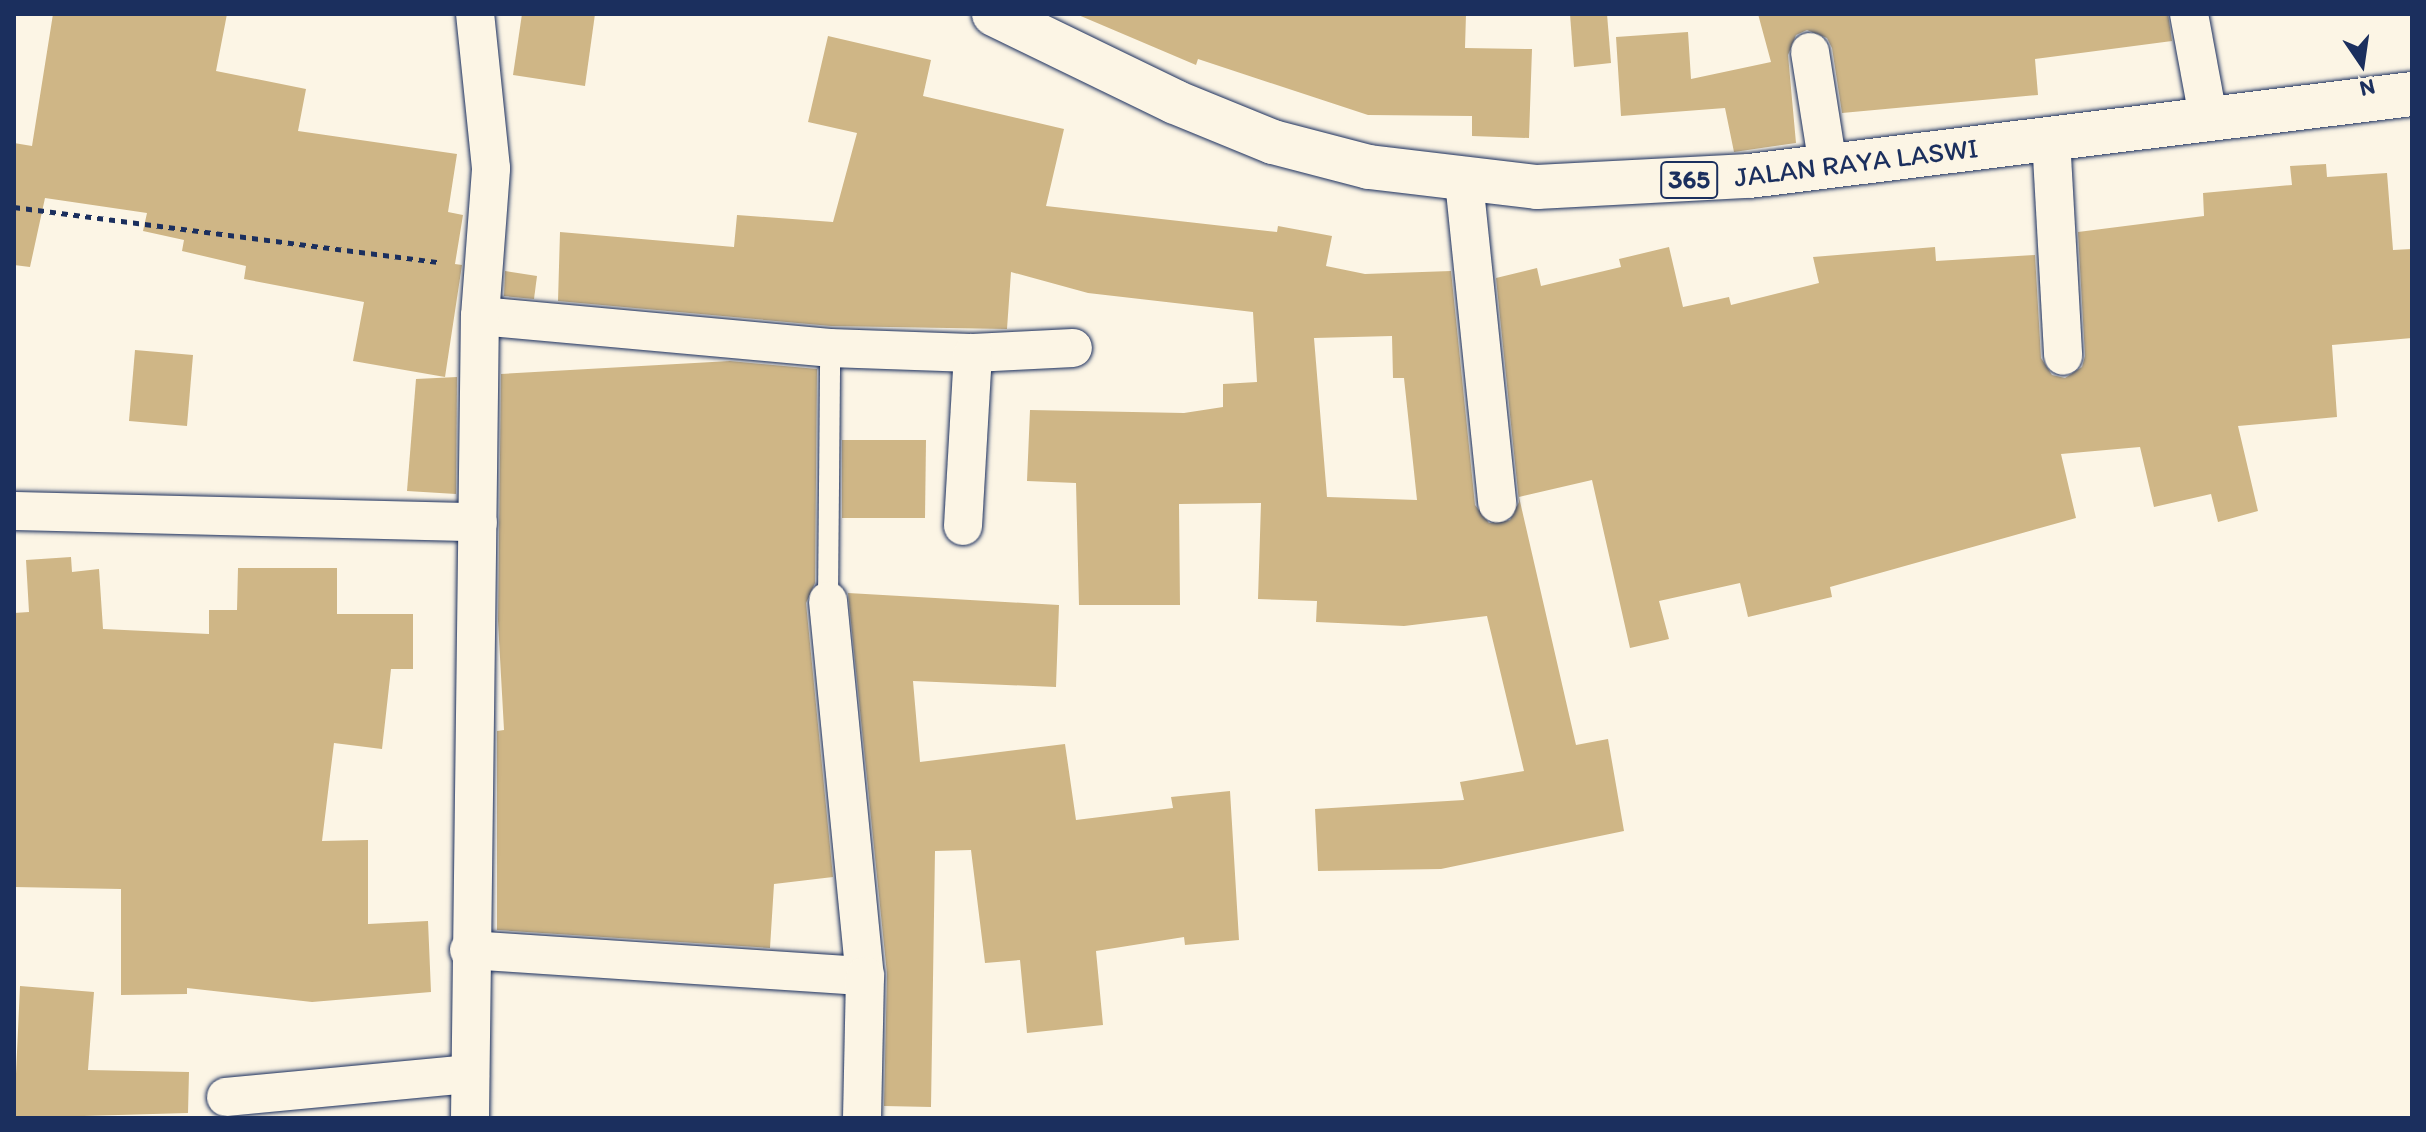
<!DOCTYPE html>
<style>
body{margin:0}
#map{position:relative;width:2426px;height:1132px;overflow:hidden;background:#fcf5e5;font-family:Itim,sans-serif}
div>[style]{position:absolute}
.building>*{inset:0;background:#cfb686}
.path>*{height:5px;margin-top:-2.5px;transform-origin:0;background:repeating-linear-gradient(90deg,#1b2f5e 0 6px,transparent 0 12px)}
.roads{filter:drop-shadow(0 0 2px #1b2f5e) drop-shadow(0 0 2px #1b2f5e)}
.lane>*{height:20px;margin:-10px;padding:0 10px;transform-origin:10px;border-radius:10px;background:#fcf5e5}
.street>*{height:38px;margin:-19px;padding:0 19px;transform-origin:19px;border-radius:19px;background:#fcf5e5}
.primary>*{height:44px;margin:-22px;padding:0 22px;transform-origin:22px;border-radius:22px;background:#fcf5e5}
span{translate:-50% -50%;white-space:nowrap;text-align:center;line-height:1.15;-webkit-text-stroke:6px #fcf5e5;paint-order:stroke}
.shield-label span{padding:2px 6px;background:#fcf5e5;border:2px solid;border-radius:6px;-webkit-text-stroke-width:0}
.shield-label{font-size:26px;color:#1b2f5e;font-weight:700}
.street-label{font-size:28px;color:#1b2f5e}
.frame{position:absolute;inset:0;border:16px solid #1b2f5e;pointer-events:none}
.north{position:absolute;left:2322px;top:24px;width:80px;height:80px;-webkit-text-stroke:6px #fcf5e5;paint-order:stroke;rotate:167deg;font-size:22px;font-weight:700;line-height:32px;text-align:center;color:#1b2f5e}
.north::after{content:'';display:block;margin:auto;width:28px;height:36px;background:#1b2f5e;clip-path:polygon(50% 0,100% 100%,50% 72%,0 100%)}
</style>
<div id="map">
<div class="building">
<i style="clip-path:polygon(53px 14px,227px 14px,216px 71px,306px 89px,298px 131px,457px 154px,448px 212px,463px 215px,455px 264px,462px 265px,445px 377px,353px 361px,364px 302px,244px 279px,246px 266px,182px 251px,184px 240px,143px 231px,147px 213px,45px 198px,30px 267px,14px 265px,14px 143px,32px 146px)"></i>
<i style="clip-path:polygon(522px 14px,595px 14px,585px 86px,513px 75px)"></i>
<i style="clip-path:polygon(1076px 14px,1466px 14px,1465px 48px,1532px 49px,1529px 138px,1472px 136px,1472px 116px,1368px 115px,1198px 59px,1196px 65px)"></i>
<i style="clip-path:polygon(1570px 14px,1607px 14px,1611px 63px,1574px 67px)"></i>
<i style="clip-path:polygon(1758px 14px,2168px 14px,2172px 41px,2035px 59px,2038px 95px,1842px 113px,1832px 48px,1827px 38px,1807px 30px,1796px 35px,1788px 55px,1796px 143px,1734px 152px,1725px 108px,1621px 116px,1616px 37px,1688px 32px,1691px 79px,1771px 62px)"></i>
<i style="clip-path:polygon(evenodd,828px 36px,931px 60px,923px 96px,1064px 129px,1046px 206px,1277px 232px,1278px 226px,1332px 236px,1326px 266px,1365px 274px,1451px 271px,1475px 505px,1489px 523px,1510px 520px,1519px 502px,1496px 278px,1537px 268px,1541px 286px,1621px 267px,1619px 259px,1669px 247px,1683px 307px,1729px 297px,1731px 305px,1819px 283px,1813px 257px,1935px 247px,1936px 261px,2035px 255px,2041px 358px,2052px 375px,2065px 378px,2082px 367px,2085px 356px,2078px 232px,2204px 216px,2203px 193px,2292px 185px,2290px 166px,2326px 164px,2327px 177px,2387px 173px,2393px 250px,2412px 249px,2412px 338px,2332px 345px,2337px 417px,2238px 426px,2258px 511px,2218px 522px,2211px 494px,2154px 507px,2140px 447px,2061px 454px,2076px 518px,1830px 587px,1832px 597px,1748px 617px,1740px 583px,1659px 601px,1669px 639px,1630px 648px,1592px 480px,1519px 497px,1576px 745px,1608px 739px,1624px 831px,1441px 869px,1318px 871px,1315px 809px,1464px 800px,1460px 782px,1524px 771px,1487px 616px,1404px 626px,1316px 622px,1317px 601px,1258px 599px,1261px 503px,1179px 504px,1180px 605px,1079px 605px,1076px 483px,1027px 481px,1030px 410px,1184px 413px,1223px 407px,1223px 384px,1257px 382px,1253px 312px,1088px 293px,1011px 272px,1007px 329px,831px 326px,558px 301px,560px 232px,734px 247px,737px 215px,833px 222px,857px 133px,808px 122px,828px 36px,1392px 336px,1393px 378px,1404px 378px,1417px 500px,1327px 497px,1314px 338px,1392px 336px)"></i>
<i style="clip-path:polygon(505px 271px,537px 276px,534px 299px,504px 296px)"></i>
<i style="clip-path:polygon(135px 350px,193px 355px,187px 426px,129px 421px)"></i>
<i style="clip-path:polygon(730px 361px,817px 369px,815px 583px,806px 603px,833px 877px,774px 884px,770px 948px,497px 930px,497px 731px,504px 730px,498px 621px,501px 374px)"></i>
<i style="clip-path:polygon(457px 377px,456px 494px,407px 491px,416px 379px)"></i>
<i style="clip-path:polygon(842px 440px,926px 440px,925px 518px,842px 518px)"></i>
<i style="clip-path:polygon(71px 557px,72px 572px,99px 569px,103px 629px,209px 634px,209px 610px,237px 610px,238px 568px,337px 568px,337px 614px,413px 614px,413px 669px,391px 669px,382px 749px,334px 743px,322px 841px,368px 840px,368px 924px,428px 921px,431px 992px,312px 1002px,187px 988px,187px 994px,121px 995px,121px 889px,14px 887px,14px 613px,29px 612px,26px 560px)"></i>
<i style="clip-path:polygon(848px 593px,1059px 605px,1056px 687px,913px 681px,920px 762px,1065px 744px,1076px 820px,1173px 808px,1171px 797px,1230px 791px,1239px 940px,1185px 945px,1184px 937px,1096px 951px,1103px 1025px,1027px 1033px,1020px 960px,985px 963px,971px 850px,935px 851px,931px 1107px,884px 1106px,887px 974px)"></i>
<i style="clip-path:polygon(20px 986px,94px 992px,88px 1070px,189px 1072px,188px 1113px,14px 1118px)"></i>
</div>
<div class="path">
<i style="left:14px;top:207px;width:430px;rotate:7.4deg"></i>
</div>
<div class="roads">
<div class="lane">
<i style="left:828px;top:601px;width:253px;rotate:-89.5deg"></i>
</div>
<div class="street">
<i style="left:2189px;top:14px;width:105px;rotate:79.5deg"></i>
<i style="left:1810px;top:52px;width:115px;rotate:81deg"></i>
<i style="left:2051px;top:138px;width:218px;rotate:86.8deg"></i>
<i style="left:1464px;top:181px;width:324px;rotate:84.1deg"></i>
<i style="left:480px;top:316px;width:351px;rotate:5.2deg"></i>
<i style="left:830px;top:348px;width:143px;rotate:2deg"></i>
<i style="left:973px;top:353px;width:100px;rotate:-2.9deg"></i>
<i style="left:14px;top:511px;width:464px;rotate:1.4deg"></i>
<i style="left:963px;top:526px;width:173px;rotate:-86.7deg"></i>
<i style="left:828px;top:601px;width:377px;rotate:84.4deg"></i>
<i style="left:469px;top:950px;width:397px;rotate:3.8deg"></i>
<i style="left:865px;top:976px;width:142px;rotate:91.2deg"></i>
<i style="left:226px;top:1097px;width:245px;rotate:-5.4deg"></i>
<i style="left:470px;top:1118px;width:802px;rotate:-89.29deg"></i>
<i style="left:480px;top:316px;width:148px;rotate:-85.7deg"></i>
<i style="left:491px;top:168px;width:155px;rotate:-95.9deg"></i>
</div>
<div class="primary">
<i style="left:994px;top:14px;width:201px;rotate:25.9deg"></i>
<i style="left:1175px;top:102px;width:106px;rotate:22.2deg"></i>
<i style="left:1273px;top:142px;width:99px;rotate:14.6deg"></i>
<i style="left:1369px;top:167px;width:169px;rotate:6.8deg"></i>
<i style="left:1537px;top:187px;width:212px;rotate:-3deg"></i>
<i style="left:1749px;top:176px;width:668px;rotate:-7.05deg"></i>
</div>
</div>
<div class="shield-label">
<span style="left:1689px;top:180px">365</span>
</div>
<div class="street-label">
<span style="left:1856px;top:162px;rotate:-7deg">JALAN RAYA LASWI</span>
</div>
<div class="frame"></div>
<div class="north">N</div>
</div>
